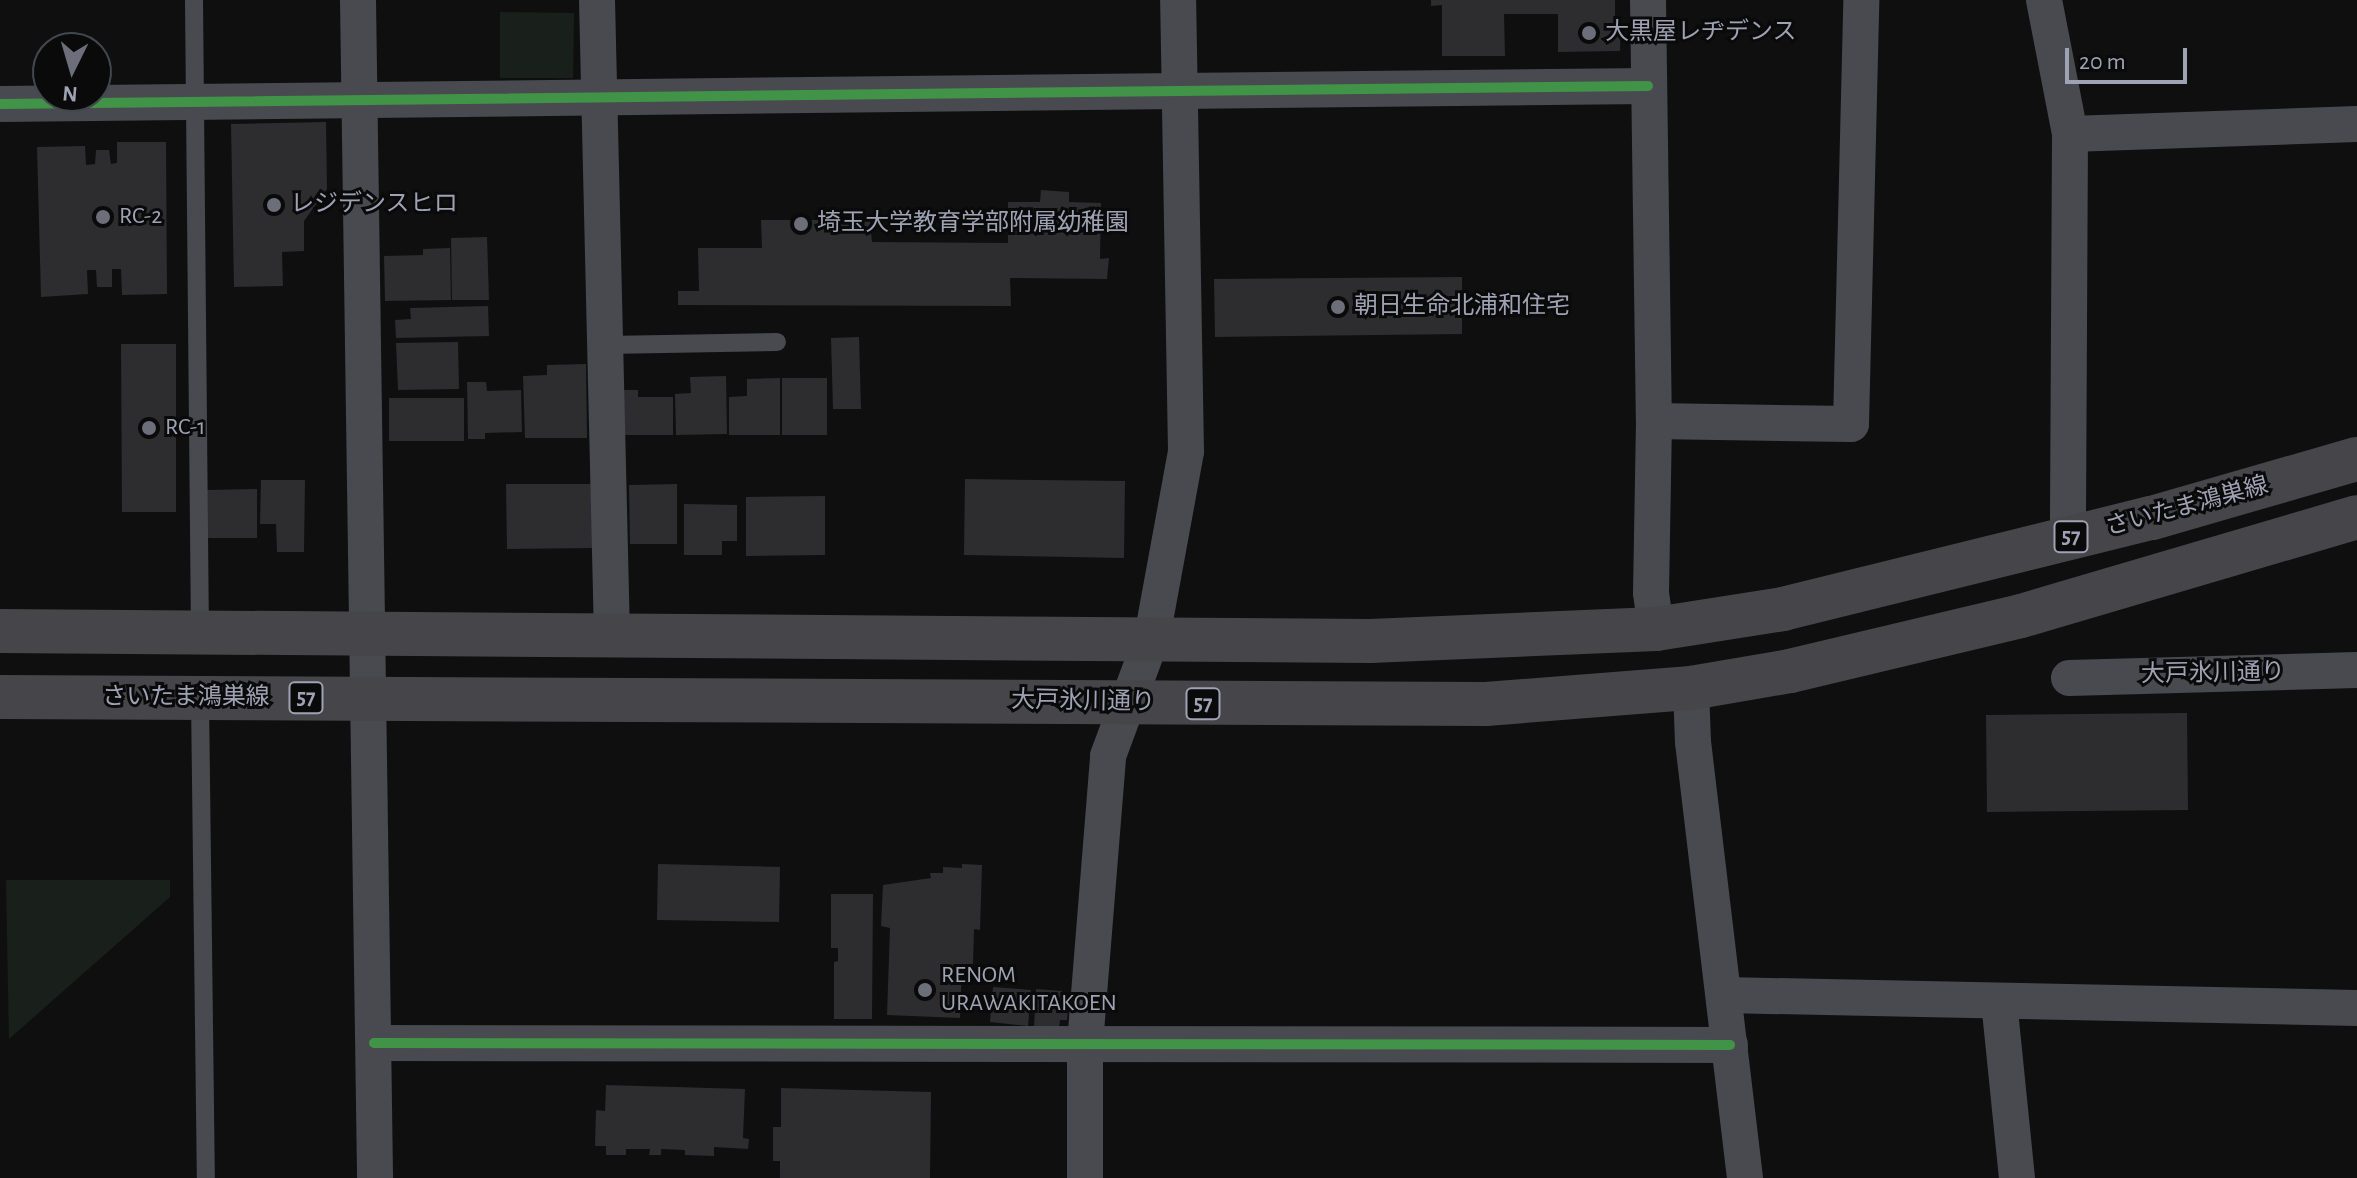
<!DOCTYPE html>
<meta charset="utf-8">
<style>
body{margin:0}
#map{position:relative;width:2357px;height:1178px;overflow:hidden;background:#0f0f10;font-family:"Alegreya Sans","Noto Sans JP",sans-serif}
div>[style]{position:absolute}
.green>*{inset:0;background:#19201b}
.building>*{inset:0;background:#2d2d30}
.service>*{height:18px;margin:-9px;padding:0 9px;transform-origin:9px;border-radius:9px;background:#484a50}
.minor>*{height:36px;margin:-18px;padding:0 18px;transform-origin:18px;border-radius:18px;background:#484a50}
.primary>*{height:44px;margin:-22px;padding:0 22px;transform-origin:22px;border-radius:22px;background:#46464a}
.cycleway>*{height:10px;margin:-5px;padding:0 5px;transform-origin:5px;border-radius:5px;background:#419447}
.dots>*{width:22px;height:22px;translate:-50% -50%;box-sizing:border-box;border:4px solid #0a0a0b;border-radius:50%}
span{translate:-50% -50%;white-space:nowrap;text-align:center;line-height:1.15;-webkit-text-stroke:6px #0a0a0b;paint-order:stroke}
.shield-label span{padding:2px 6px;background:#0a0a0b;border:2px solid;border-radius:6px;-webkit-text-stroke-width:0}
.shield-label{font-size:22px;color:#9ea2b3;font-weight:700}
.poi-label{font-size:24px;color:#9ea2b3}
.left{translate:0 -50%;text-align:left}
.street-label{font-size:24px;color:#9ea2b3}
.north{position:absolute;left:32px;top:32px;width:80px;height:80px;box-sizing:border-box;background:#0a0a0b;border:2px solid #45474e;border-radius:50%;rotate:185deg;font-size:22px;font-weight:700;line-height:32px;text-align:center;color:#9ea2b3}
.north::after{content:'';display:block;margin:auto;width:28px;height:36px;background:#6c6f7a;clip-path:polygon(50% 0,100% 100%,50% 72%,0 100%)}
.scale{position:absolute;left:2065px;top:48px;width:122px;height:36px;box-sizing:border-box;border:4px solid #9ea2b3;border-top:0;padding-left:10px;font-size:24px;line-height:28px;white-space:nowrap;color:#9ea2b3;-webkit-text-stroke:6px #0a0a0b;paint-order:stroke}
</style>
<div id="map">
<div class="green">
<i style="clip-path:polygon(500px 12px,574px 13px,573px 78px,500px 78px)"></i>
<i style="clip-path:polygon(6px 880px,170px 880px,170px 897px,9px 1039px)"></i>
</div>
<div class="building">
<i style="clip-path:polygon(1431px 0,1615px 0,1615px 16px,1621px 16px,1620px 51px,1558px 52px,1558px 14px,1504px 14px,1505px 56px,1442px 56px,1442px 5px,1431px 6px)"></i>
<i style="clip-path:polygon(326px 122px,327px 189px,304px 221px,304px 251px,282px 252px,283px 286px,234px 287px,231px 124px)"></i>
<i style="clip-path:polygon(117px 142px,166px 142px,167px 294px,122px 295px,121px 269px,112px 269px,112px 287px,97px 287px,96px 270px,87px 270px,88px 294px,41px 297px,37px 147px,85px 146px,86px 165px,95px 164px,96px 150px,109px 150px,111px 164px,117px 163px)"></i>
<i style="clip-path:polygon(1041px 190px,1069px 192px,1069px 202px,1101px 203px,1100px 259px,1109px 258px,1107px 279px,1010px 278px,1011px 306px,678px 305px,678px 291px,699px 291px,698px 248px,762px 248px,761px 220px,870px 220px,872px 242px,1008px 243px,1008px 202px,1040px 202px)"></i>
<i style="clip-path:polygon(487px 237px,489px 300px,452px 300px,451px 238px)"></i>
<i style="clip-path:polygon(450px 248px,451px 300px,385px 301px,384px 256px,423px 255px,423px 249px)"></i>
<i style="clip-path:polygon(1462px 277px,1462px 334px,1215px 337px,1214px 279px)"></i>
<i style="clip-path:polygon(488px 306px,489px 336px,396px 338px,395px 320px,411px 319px,410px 308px)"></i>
<i style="clip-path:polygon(859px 337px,861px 409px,833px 409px,831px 338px)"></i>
<i style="clip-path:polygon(458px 342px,459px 389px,398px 390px,396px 343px)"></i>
<i style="clip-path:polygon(121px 344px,176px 344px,176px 512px,122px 512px)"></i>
<i style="clip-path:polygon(586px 364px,587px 438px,525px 438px,523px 376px,547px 375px,547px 365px)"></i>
<i style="clip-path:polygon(726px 376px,727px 434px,676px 435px,675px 394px,691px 393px,690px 377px)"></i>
<i style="clip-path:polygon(780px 378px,780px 435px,729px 435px,729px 397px,747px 396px,747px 379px)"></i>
<i style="clip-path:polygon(782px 378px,827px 378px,827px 435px,782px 435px)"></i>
<i style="clip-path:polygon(467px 382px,486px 382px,487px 391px,521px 390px,522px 432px,485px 433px,485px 439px,468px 439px)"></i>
<i style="clip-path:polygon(622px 390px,638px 390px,638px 397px,673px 397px,673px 435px,622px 435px)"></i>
<i style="clip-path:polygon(389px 398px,464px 398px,464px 441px,389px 441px)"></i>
<i style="clip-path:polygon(965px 479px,1125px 481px,1124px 558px,964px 555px)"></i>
<i style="clip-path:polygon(261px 480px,305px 480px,304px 552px,277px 552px,276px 524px,260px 524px)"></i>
<i style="clip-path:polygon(506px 484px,592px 484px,592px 548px,507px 549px)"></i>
<i style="clip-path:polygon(677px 484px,677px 544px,630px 544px,629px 485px)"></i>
<i style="clip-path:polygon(257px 489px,257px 538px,208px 538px,207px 490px)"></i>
<i style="clip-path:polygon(825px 496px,825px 555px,746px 556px,746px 497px)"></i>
<i style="clip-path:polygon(684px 504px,737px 505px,737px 541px,722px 541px,722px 555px,684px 555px)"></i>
<i style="clip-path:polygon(2187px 713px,2188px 810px,1987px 812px,1986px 715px)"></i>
<i style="clip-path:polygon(658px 864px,780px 867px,779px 922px,657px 920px)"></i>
<i style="clip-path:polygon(962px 864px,982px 865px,980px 930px,974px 929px,973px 964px,962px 964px,960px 1018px,887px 1015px,890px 928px,881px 926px,883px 885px,931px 878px,930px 873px,943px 873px,943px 867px,962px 868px)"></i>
<i style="clip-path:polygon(831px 894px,873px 894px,872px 1019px,834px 1019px,834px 962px,838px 961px,838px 948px,831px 948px)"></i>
<i style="clip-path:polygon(993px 987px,1031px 990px,1028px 1026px,990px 1022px)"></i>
<i style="clip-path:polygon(1036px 989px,1062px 991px,1062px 996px,1069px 997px,1067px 1020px,1060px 1020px,1059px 1028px,1034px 1027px)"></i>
<i style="clip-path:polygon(606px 1085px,745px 1089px,743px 1138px,749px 1139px,748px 1149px,714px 1147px,714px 1156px,685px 1155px,685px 1150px,661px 1149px,661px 1155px,649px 1155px,650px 1149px,626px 1149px,626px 1155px,606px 1155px,606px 1146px,595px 1146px,596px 1110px,605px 1111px)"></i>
<i style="clip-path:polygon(781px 1088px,931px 1092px,930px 1178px,780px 1178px,780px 1161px,773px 1161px,773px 1127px,781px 1127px)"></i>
</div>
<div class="service">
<i style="left:194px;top:0;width:633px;rotate:89.46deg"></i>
<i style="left:607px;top:345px;width:170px;rotate:-1deg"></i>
<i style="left:200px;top:699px;width:479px;rotate:89.3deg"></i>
</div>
<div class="minor">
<i style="left:358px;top:0;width:1178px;rotate:89.17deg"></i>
<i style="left:597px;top:0;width:635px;rotate:88.65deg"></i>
<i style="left:1648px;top:0;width:421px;rotate:89.2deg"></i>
<i style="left:1654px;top:421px;width:197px;rotate:0.9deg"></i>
<i style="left:1851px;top:424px;width:424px;rotate:-88.6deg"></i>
<i style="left:2044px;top:0;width:136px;rotate:79deg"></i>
<i style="left:2070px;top:134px;width:404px;rotate:90.3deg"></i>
<i style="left:0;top:104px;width:1648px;rotate:-0.63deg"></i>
<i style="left:2070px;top:134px;width:287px;rotate:-2deg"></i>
<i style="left:1654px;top:421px;width:172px;rotate:91deg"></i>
<i style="left:1651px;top:593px;width:36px;rotate:82deg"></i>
<i style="left:2069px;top:678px;width:288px;rotate:-1.6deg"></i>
<i style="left:1691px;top:688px;width:54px;rotate:87.9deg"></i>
<i style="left:1693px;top:742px;width:439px;rotate:83.2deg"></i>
<i style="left:1725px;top:995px;width:632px;rotate:1.18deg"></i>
<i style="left:1999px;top:1001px;width:178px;rotate:84.2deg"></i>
<i style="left:374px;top:1043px;width:1356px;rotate:0.08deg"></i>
<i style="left:1085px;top:1178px;width:134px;rotate:-90deg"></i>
<i style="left:1085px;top:1044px;width:289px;rotate:-85.4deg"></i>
<i style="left:1108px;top:756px;width:127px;rotate:-69.7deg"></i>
<i style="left:1152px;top:637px;width:189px;rotate:-79.6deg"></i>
<i style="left:1186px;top:451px;width:451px;rotate:-91deg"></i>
</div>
<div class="primary">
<i style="left:0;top:631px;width:1370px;rotate:0.42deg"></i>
<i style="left:1370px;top:641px;width:286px;rotate:-2.4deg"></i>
<i style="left:1656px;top:629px;width:129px;rotate:-8.9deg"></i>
<i style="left:1783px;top:609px;width:380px;rotate:-13.9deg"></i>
<i style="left:2152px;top:518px;width:213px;rotate:-16.1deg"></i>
<i style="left:0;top:697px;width:1486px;rotate:0.27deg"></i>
<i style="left:1486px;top:704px;width:206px;rotate:-4.5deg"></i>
<i style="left:1691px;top:688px;width:100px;rotate:-9.7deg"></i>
<i style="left:1790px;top:671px;width:237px;rotate:-13.4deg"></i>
<i style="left:2021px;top:616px;width:350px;rotate:-16.4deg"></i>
</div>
<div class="cycleway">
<i style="left:0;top:104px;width:1648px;rotate:-0.63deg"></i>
<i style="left:374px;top:1043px;width:1356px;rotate:0.08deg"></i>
</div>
<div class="dots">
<i style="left:1589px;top:33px;background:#6c6f7a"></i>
<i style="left:274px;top:205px;background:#6c6f7a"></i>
<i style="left:103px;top:217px;background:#6c6f7a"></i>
<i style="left:801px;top:224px;background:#6c6f7a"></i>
<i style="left:1338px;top:307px;background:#6c6f7a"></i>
<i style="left:149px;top:428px;background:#6c6f7a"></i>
<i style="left:925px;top:990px;background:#6c6f7a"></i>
</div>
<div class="shield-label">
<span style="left:2071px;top:537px">57</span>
<span style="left:306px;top:698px">57</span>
<span style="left:1203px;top:704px">57</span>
</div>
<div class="poi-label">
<span class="left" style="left:1605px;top:33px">大黒屋レヂデンス</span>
<span class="left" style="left:290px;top:205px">レジデンスヒロ</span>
<span class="left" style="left:119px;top:217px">RC-2</span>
<span class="left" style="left:817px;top:224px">埼玉大学教育学部附属幼稚園</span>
<span class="left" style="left:1354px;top:307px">朝日生命北浦和住宅</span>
<span class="left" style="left:165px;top:428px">RC-1</span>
<span class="left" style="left:941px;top:990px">RENOM<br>URAWAKITAKOEN</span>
</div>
<div class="street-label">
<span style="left:2187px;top:507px;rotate:-15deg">さいたま鴻巣線</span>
<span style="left:2213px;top:674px;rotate:-1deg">大戸氷川通り</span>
<span style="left:186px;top:698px">さいたま鴻巣線</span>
<span style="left:1083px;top:702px;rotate:1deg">大戸氷川通り</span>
</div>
<div class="north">N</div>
<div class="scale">20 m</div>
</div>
